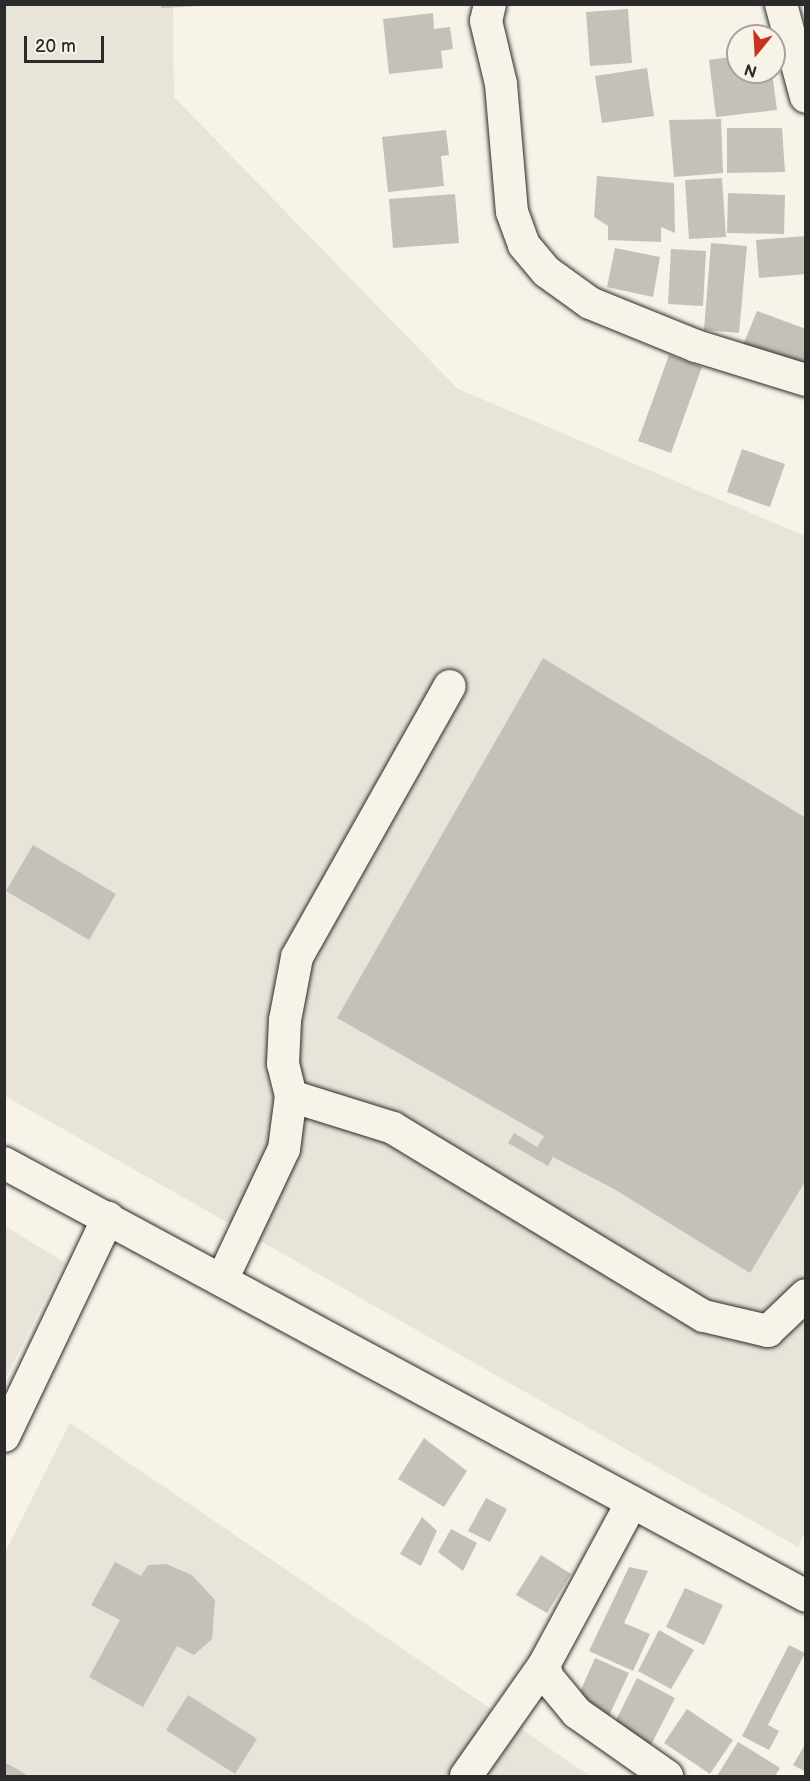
<!DOCTYPE html>
<style>
body{margin:0}
#map{position:relative;width:810px;height:1781px;overflow:hidden;background:#f7f3e8;font-family:"Balsamiq Sans",sans-serif}
div>[style]{position:absolute}
.built>*{inset:0;background:#e8e4da}
.building>*{inset:0;background:#c4c1b9}
.roads{filter:drop-shadow(0 0 2px #2b2b2b) drop-shadow(0 0 2px #2b2b2b)}
.minor>*{height:32px;margin:-16px;padding:0 16px;transform-origin:16px;border-radius:16px;background:#f7f3e8}
span{translate:-50% -50%;white-space:nowrap;text-align:center;line-height:1.15;-webkit-text-stroke:4.5px #f7f3e8;paint-order:stroke}
.frame{position:absolute;inset:0;border:6px solid #2b2b2b;pointer-events:none}
.north{position:absolute;left:726px;top:24px;width:60px;height:60px;box-sizing:border-box;background:#f7f3e8;border:2px solid #a5a39c;border-radius:50%;rotate:198deg;font-size:16px;font-weight:700;line-height:24px;text-align:center;color:#2b2b2b}
.north::after{content:'';display:block;margin:auto;width:21px;height:27px;background:#c8321e;clip-path:polygon(50% 0,100% 100%,50% 72%,0 100%)}
.scale{position:absolute;left:24px;top:36px;width:80px;height:27px;box-sizing:border-box;border:3px solid #2b2b2b;border-top:0;padding-left:8px;font-size:18px;line-height:21px;white-space:nowrap;color:#2b2b2b;-webkit-text-stroke:4px #f7f3e8;paint-order:stroke}
</style>
<div id="map">
<div class="built">
<i style="clip-path:polygon(5px 5px,173px 5px,174px 97px,458px 389px,805px 536px,806px 1530px,798px 1547px,5px 1096px)"></i>
<i style="clip-path:polygon(5px 1226px,64px 1262px,5px 1379px)"></i>
<i style="clip-path:polygon(70px 1423px,590px 1776px,5px 1776px,4px 1555px)"></i>
</div>
<div class="building">
<i style="clip-path:polygon(161px 4px,201px 4px,201px 6px,161px 8px)"></i>
<i style="clip-path:polygon(628px 9px,632px 63px,590px 66px,586px 12px)"></i>
<i style="clip-path:polygon(433px 13px,434px 29px,450px 27px,453px 49px,441px 51px,443px 68px,389px 74px,383px 19px)"></i>
<i style="clip-path:polygon(738px 56px,738px 72px,772px 72px,777px 110px,716px 117px,709px 60px)"></i>
<i style="clip-path:polygon(647px 68px,654px 116px,602px 123px,595px 76px)"></i>
<i style="clip-path:polygon(721px 119px,723px 173px,674px 177px,669px 120px)"></i>
<i style="clip-path:polygon(727px 128px,782px 128px,785px 172px,727px 173px)"></i>
<i style="clip-path:polygon(446px 130px,449px 155px,441px 156px,444px 186px,388px 192px,382px 137px)"></i>
<i style="clip-path:polygon(597px 176px,674px 183px,675px 233px,661px 227px,661px 242px,608px 240px,608px 226px,594px 217px)"></i>
<i style="clip-path:polygon(722px 178px,726px 237px,689px 239px,685px 180px)"></i>
<i style="clip-path:polygon(728px 193px,785px 195px,784px 234px,727px 233px)"></i>
<i style="clip-path:polygon(455px 194px,459px 243px,393px 248px,389px 199px)"></i>
<i style="clip-path:polygon(806px 236px,806px 274px,759px 278px,756px 240px)"></i>
<i style="clip-path:polygon(711px 243px,747px 246px,739px 333px,704px 330px)"></i>
<i style="clip-path:polygon(615px 248px,660px 257px,653px 297px,607px 287px)"></i>
<i style="clip-path:polygon(671px 249px,706px 251px,703px 306px,668px 304px)"></i>
<i style="clip-path:polygon(757px 311px,806px 329px,806px 369px,743px 345px)"></i>
<i style="clip-path:polygon(669px 355px,702px 367px,671px 453px,638px 441px)"></i>
<i style="clip-path:polygon(742px 449px,785px 464px,770px 507px,727px 492px)"></i>
<i style="clip-path:polygon(543px 658px,806px 818px,806px 1180px,750px 1273px,614px 1189px,553px 1157px,548px 1166px,508px 1143px,514px 1133px,537px 1147px,544px 1136px,337px 1018px)"></i>
<i style="clip-path:polygon(33px 845px,116px 894px,89px 940px,6px 891px)"></i>
<i style="clip-path:polygon(424px 1438px,467px 1471px,444px 1507px,398px 1479px)"></i>
<i style="clip-path:polygon(486px 1498px,507px 1509px,490px 1542px,468px 1531px)"></i>
<i style="clip-path:polygon(422px 1517px,437px 1531px,421px 1566px,400px 1554px)"></i>
<i style="clip-path:polygon(451px 1529px,477px 1543px,463px 1571px,438px 1552px)"></i>
<i style="clip-path:polygon(541px 1555px,571px 1574px,547px 1613px,516px 1595px)"></i>
<i style="clip-path:polygon(115px 1562px,141px 1576px,148px 1565px,166px 1564px,192px 1575px,215px 1600px,212px 1639px,194px 1655px,177px 1646px,143px 1707px,89px 1677px,120px 1620px,91px 1605px)"></i>
<i style="clip-path:polygon(629px 1567px,648px 1571px,624px 1623px,650px 1634px,633px 1671px,589px 1651px)"></i>
<i style="clip-path:polygon(685px 1588px,723px 1605px,704px 1645px,666px 1627px)"></i>
<i style="clip-path:polygon(659px 1630px,694px 1650px,671px 1689px,638px 1671px)"></i>
<i style="clip-path:polygon(789px 1645px,805px 1653px,768px 1725px,779px 1731px,769px 1750px,742px 1736px)"></i>
<i style="clip-path:polygon(595px 1658px,629px 1673px,609px 1716px,576px 1701px)"></i>
<i style="clip-path:polygon(637px 1678px,675px 1698px,649px 1749px,611px 1730px)"></i>
<i style="clip-path:polygon(188px 1695px,257px 1739px,235px 1774px,166px 1730px)"></i>
<i style="clip-path:polygon(687px 1709px,733px 1740px,710px 1774px,664px 1743px)"></i>
<i style="clip-path:polygon(738px 1742px,780px 1768px,775px 1776px,717px 1776px)"></i>
<i style="clip-path:polygon(806px 1743px,806px 1772px,793px 1765px)"></i>
<i style="clip-path:polygon(4px 1762px,29px 1776px,4px 1776px)"></i>
</div>
<div class="roads">
<div class="minor">
<i style="left:490px;top:4px;width:17px;rotate:103deg"></i>
<i style="left:486px;top:21px;width:65px;rotate:76.6deg"></i>
<i style="left:501px;top:84px;width:128px;rotate:85.1deg"></i>
<i style="left:512px;top:212px;width:35px;rotate:70deg"></i>
<i style="left:524px;top:245px;width:35px;rotate:50deg"></i>
<i style="left:547px;top:272px;width:53px;rotate:35.8deg"></i>
<i style="left:590px;top:303px;width:114px;rotate:22.1deg"></i>
<i style="left:696px;top:346px;width:115px;rotate:17.2deg"></i>
<i style="left:781px;top:4px;width:96px;rotate:75deg"></i>
<i style="left:291px;top:1096px;width:107px;rotate:17.4deg"></i>
<i style="left:393px;top:1128px;width:363px;rotate:31.2deg"></i>
<i style="left:704px;top:1316px;width:66px;rotate:13.2deg"></i>
<i style="left:768px;top:1331px;width:52px;rotate:-43.5deg"></i>
<i style="left:4px;top:1163px;width:911px;rotate:28.36deg"></i>
<i style="left:222px;top:1280px;width:145px;rotate:-64.7deg"></i>
<i style="left:284px;top:1149px;width:53px;rotate:-82.5deg"></i>
<i style="left:291px;top:1096px;width:33px;rotate:-104deg"></i>
<i style="left:283px;top:1064px;width:44px;rotate:-87.4deg"></i>
<i style="left:285px;top:1020px;width:64px;rotate:-79.2deg"></i>
<i style="left:297px;top:957px;width:311px;rotate:-60.6deg"></i>
<i style="left:4px;top:1436px;width:242px;rotate:-64.5deg"></i>
<i style="left:544px;top:1665px;width:14px;rotate:73deg"></i>
<i style="left:548px;top:1678px;width:45px;rotate:50.4deg"></i>
<i style="left:577px;top:1713px;width:110px;rotate:35deg"></i>
<i style="left:466px;top:1776px;width:136px;rotate:-54.9deg"></i>
<i style="left:544px;top:1665px;width:185px;rotate:-61.6deg"></i>
</div>
</div>
<div class="frame"></div>
<div class="north">N</div>
<div class="scale">20 m</div>
</div>
